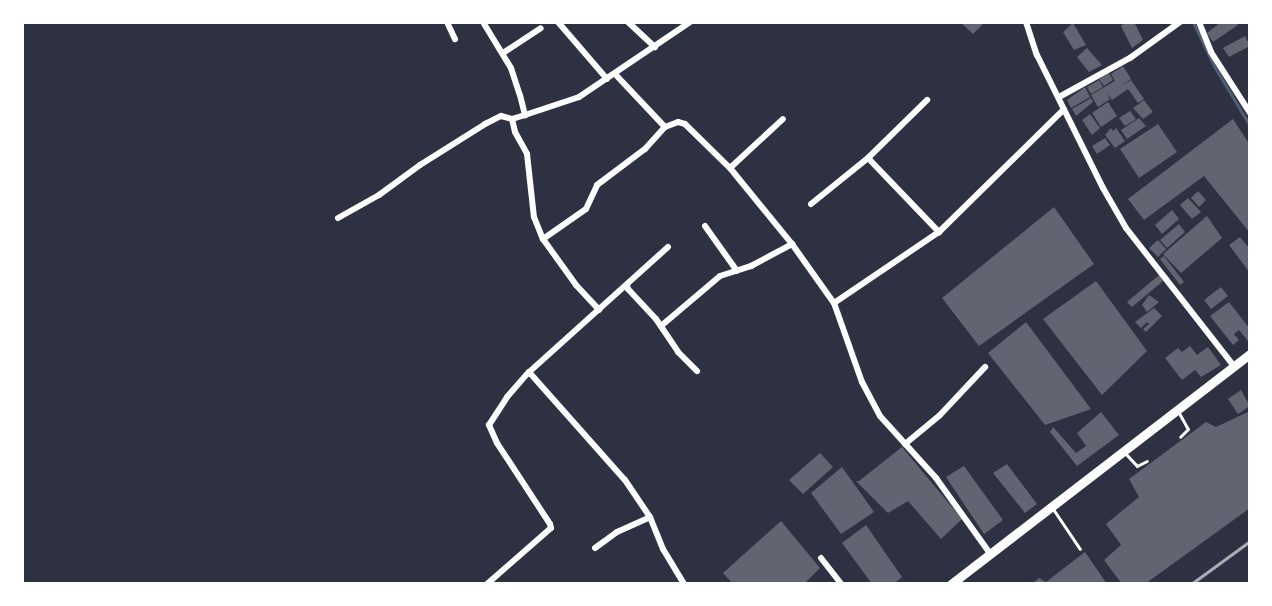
<!DOCTYPE html>
<style>
body{margin:0}
#map{position:relative;width:1272px;height:606px;overflow:hidden;background:#2d3142;font-family:"Asap Condensed",sans-serif}
div>[style]{position:absolute}
.stream>*{height:3px;margin:-1.5px;padding:0 1.5px;transform-origin:1.5px;border-radius:1.5px;background:#4f5d75}
.building>*{inset:0;background:#626471}
.service>*{height:3px;margin:-1.5px;padding:0 1.5px;transform-origin:1.5px;border-radius:1.5px;background:#fff}
.minor>*{height:6px;margin:-3px;padding:0 3px;transform-origin:3px;border-radius:3px;background:#fff}
.primary>*{height:9px;margin:-4.5px;padding:0 4.5px;transform-origin:4.5px;border-radius:4.5px;background:#fff}
.rail>*{height:3px;margin:-1.5px;padding:0 1.5px;transform-origin:1.5px;border-radius:1.5px;background:#abadb3}
span{translate:-50% -50%;white-space:nowrap;text-align:center;line-height:1.15;-webkit-text-stroke:5px #fff;paint-order:stroke}
.frame{position:absolute;inset:0;border:24px solid #fff;pointer-events:none}
</style>
<div id="map">
<div class="stream">
<i style="left:1193px;top:22px;width:49px;rotate:64.5deg"></i>
<i style="left:1214px;top:66px;width:70px;rotate:59deg"></i>
</div>
<div class="building">
<i style="clip-path:polygon(960px 22px,985px 22px,973px 34px)"></i>
<i style="clip-path:polygon(1125px 22px,1134px 22px,1143px 40px,1132px 48px,1121px 26px)"></i>
<i style="clip-path:polygon(1221px 22px,1236px 22px,1238px 25px,1213px 42px,1207px 33px)"></i>
<i style="clip-path:polygon(1073px 23px,1086px 45px,1074px 50px,1063px 32px)"></i>
<i style="clip-path:polygon(1245px 36px,1250px 46px,1229px 57px,1223px 48px)"></i>
<i style="clip-path:polygon(1087px 48px,1102px 65px,1089px 72px,1077px 57px)"></i>
<i style="clip-path:polygon(1123px 66px,1131px 79px,1119px 87px,1131px 80px,1144px 99px,1138px 103px,1128px 89px,1112px 100px,1106px 92px,1110px 99px,1098px 107px,1091px 95px,1115px 81px,1111px 74px)"></i>
<i style="clip-path:polygon(1109px 73px,1113px 80px,1104px 86px,1099px 79px)"></i>
<i style="clip-path:polygon(1099px 80px,1103px 87px,1091px 94px,1087px 87px)"></i>
<i style="clip-path:polygon(1085px 87px,1090px 97px,1071px 108px,1067px 100px)"></i>
<i style="clip-path:polygon(1091px 98px,1093px 102px,1076px 116px,1072px 109px)"></i>
<i style="clip-path:polygon(1144px 100px,1153px 112px,1143px 119px,1133px 108px)"></i>
<i style="clip-path:polygon(1108px 102px,1117px 116px,1101px 127px,1092px 113px)"></i>
<i style="clip-path:polygon(1130px 111px,1136px 119px,1125px 126px,1119px 118px)"></i>
<i style="clip-path:polygon(1090px 114px,1100px 128px,1092px 135px,1082px 120px)"></i>
<i style="clip-path:polygon(1139px 118px,1146px 126px,1127px 139px,1121px 130px)"></i>
<i style="clip-path:polygon(1233px 119px,1250px 145px,1250px 233px,1204px 176px,1144px 220px,1128px 199px)"></i>
<i style="clip-path:polygon(1158px 124px,1177px 152px,1139px 178px,1120px 149px)"></i>
<i style="clip-path:polygon(1111px 128px,1113px 131px,1116px 128px,1125px 141px,1115px 148px,1105px 135px)"></i>
<i style="clip-path:polygon(1105px 138px,1110px 145px,1097px 154px,1092px 146px)"></i>
<i style="clip-path:polygon(1198px 191px,1206px 200px,1199px 207px,1191px 198px)"></i>
<i style="clip-path:polygon(1188px 198px,1201px 212px,1192px 219px,1180px 205px)"></i>
<i style="clip-path:polygon(1054px 207px,1094px 264px,979px 346px,942px 298px)"></i>
<i style="clip-path:polygon(1172px 210px,1179px 219px,1162px 234px,1155px 225px)"></i>
<i style="clip-path:polygon(1207px 216px,1222px 238px,1181px 273px,1163px 254px)"></i>
<i style="clip-path:polygon(1179px 224px,1185px 232px,1167px 248px,1160px 240px)"></i>
<i style="clip-path:polygon(1240px 237px,1250px 249px,1250px 273px,1229px 245px)"></i>
<i style="clip-path:polygon(1158px 240px,1166px 249px,1158px 257px,1149px 248px)"></i>
<i style="clip-path:polygon(1164px 256px,1184px 282px,1180px 285px,1160px 259px)"></i>
<i style="clip-path:polygon(1159px 275px,1163px 281px,1132px 307px,1127px 302px)"></i>
<i style="clip-path:polygon(1096px 281px,1147px 351px,1102px 395px,1043px 319px)"></i>
<i style="clip-path:polygon(1221px 287px,1228px 296px,1211px 309px,1204px 300px)"></i>
<i style="clip-path:polygon(1149px 295px,1159px 302px,1147px 312px,1142px 305px)"></i>
<i style="clip-path:polygon(1229px 302px,1250px 329px,1250px 339px,1248px 341px,1239px 330px,1234px 334px,1239px 340px,1233px 345px,1210px 316px)"></i>
<i style="clip-path:polygon(1154px 308px,1162px 316px,1146px 332px,1143px 329px,1149px 324px,1147px 322px,1141px 328px,1135px 322px)"></i>
<i style="clip-path:polygon(1026px 322px,1091px 409px,1045px 425px,988px 353px)"></i>
<i style="clip-path:polygon(1190px 346px,1197px 355px,1208px 347px,1221px 365px,1201px 377px,1195px 370px,1182px 380px,1165px 358px,1178px 348px,1182px 352px)"></i>
<i style="clip-path:polygon(1241px 390px,1250px 406px,1238px 414px,1228px 399px)"></i>
<i style="clip-path:polygon(1250px 411px,1250px 508px,1145px 584px,1122px 584px,1104px 560px,1121px 545px,1106px 524px,1139px 497px,1129px 479px,1206px 422px,1216px 427px)"></i>
<i style="clip-path:polygon(1101px 412px,1119px 435px,1077px 466px,1050px 432px,1053px 427px,1076px 453px,1086px 446px,1077px 433px)"></i>
<i style="clip-path:polygon(902px 447px,962px 519px,941px 539px,908px 501px,888px 513px,856px 481px,859px 481px)"></i>
<i style="clip-path:polygon(820px 453px,833px 467px,803px 494px,789px 480px)"></i>
<i style="clip-path:polygon(1007px 464px,1037px 504px,1025px 513px,993px 473px)"></i>
<i style="clip-path:polygon(964px 466px,1003px 520px,984px 534px,946px 477px)"></i>
<i style="clip-path:polygon(842px 467px,874px 512px,841px 534px,811px 493px)"></i>
<i style="clip-path:polygon(781px 521px,820px 568px,804px 584px,733px 584px,723px 573px)"></i>
<i style="clip-path:polygon(866px 525px,902px 577px,894px 584px,872px 584px,842px 543px)"></i>
<i style="clip-path:polygon(1085px 552px,1107px 584px,1032px 584px,1039px 578px,1046px 582px)"></i>
</div>
<div class="service">
<i style="left:1179px;top:413px;width:18px;rotate:61deg"></i>
<i style="left:1188px;top:429px;width:11px;rotate:135deg"></i>
<i style="left:1124px;top:452px;width:19px;rotate:47deg"></i>
<i style="left:1137px;top:466px;width:11px;rotate:-27deg"></i>
<i style="left:1053px;top:509px;width:48px;rotate:56deg"></i>
</div>
<div class="minor">
<i style="left:447px;top:22px;width:19px;rotate:65deg"></i>
<i style="left:483px;top:22px;width:54px;rotate:58.7deg"></i>
<i style="left:511px;top:68px;width:28px;rotate:72deg"></i>
<i style="left:520px;top:95px;width:21px;rotate:76deg"></i>
<i style="left:525px;top:115px;width:14px;rotate:163deg"></i>
<i style="left:512px;top:119px;width:13px;rotate:77deg"></i>
<i style="left:515px;top:132px;width:25px;rotate:61deg"></i>
<i style="left:527px;top:154px;width:63px;rotate:83.7deg"></i>
<i style="left:534px;top:217px;width:24px;rotate:68deg"></i>
<i style="left:543px;top:239px;width:57px;rotate:54.3deg"></i>
<i style="left:576px;top:285px;width:34px;rotate:47deg"></i>
<i style="left:558px;top:22px;width:75px;rotate:49.3deg"></i>
<i style="left:628px;top:22px;width:37px;rotate:43deg"></i>
<i style="left:1026px;top:22px;width:35px;rotate:72deg"></i>
<i style="left:1037px;top:55px;width:148px;rotate:63.6deg"></i>
<i style="left:1103px;top:188px;width:46px;rotate:60.1deg"></i>
<i style="left:1126px;top:228px;width:175px;rotate:52deg"></i>
<i style="left:1199px;top:22px;width:32px;rotate:68deg"></i>
<i style="left:1211px;top:52px;width:72px;rotate:57.4deg"></i>
<i style="left:503px;top:53px;width:45px;rotate:-33.3deg"></i>
<i style="left:615px;top:74px;width:73px;rotate:46.7deg"></i>
<i style="left:665px;top:127px;width:14px;rotate:-21deg"></i>
<i style="left:678px;top:122px;width:7px;rotate:16deg"></i>
<i style="left:685px;top:124px;width:63px;rotate:44.4deg"></i>
<i style="left:730px;top:168px;width:98px;rotate:50.8deg"></i>
<i style="left:792px;top:244px;width:72px;rotate:54.6deg"></i>
<i style="left:834px;top:303px;width:84px;rotate:70.5deg"></i>
<i style="left:862px;top:382px;width:38px;rotate:62deg"></i>
<i style="left:880px;top:416px;width:84px;rotate:47.9deg"></i>
<i style="left:936px;top:478px;width:91px;rotate:54.4deg"></i>
<i style="left:1059px;top:97px;width:81px;rotate:-28.8deg"></i>
<i style="left:1130px;top:58px;width:62px;rotate:-35.8deg"></i>
<i style="left:525px;top:115px;width:57px;rotate:-18.4deg"></i>
<i style="left:579px;top:97px;width:134px;rotate:-34deg"></i>
<i style="left:868px;top:158px;width:103px;rotate:46.2deg"></i>
<i style="left:730px;top:168px;width:72px;rotate:-42.8deg"></i>
<i style="left:811px;top:204px;width:73px;rotate:-38.9deg"></i>
<i style="left:868px;top:158px;width:83px;rotate:-44.5deg"></i>
<i style="left:338px;top:218px;width:47px;rotate:-29.3deg"></i>
<i style="left:379px;top:195px;width:51px;rotate:-36.2deg"></i>
<i style="left:420px;top:165px;width:77px;rotate:-32.2deg"></i>
<i style="left:485px;top:124px;width:18px;rotate:-27deg"></i>
<i style="left:501px;top:116px;width:11px;rotate:15deg"></i>
<i style="left:705px;top:226px;width:55px;rotate:54.6deg"></i>
<i style="left:543px;top:239px;width:52px;rotate:-34.9deg"></i>
<i style="left:586px;top:209px;width:26px;rotate:-65deg"></i>
<i style="left:597px;top:185px;width:60px;rotate:-36.9deg"></i>
<i style="left:645px;top:149px;width:30px;rotate:-48deg"></i>
<i style="left:668px;top:247px;width:187px;rotate:138deg"></i>
<i style="left:529px;top:372px;width:144px;rotate:48.4deg"></i>
<i style="left:625px;top:480px;width:45px;rotate:56deg"></i>
<i style="left:650px;top:517px;width:35px;rotate:68deg"></i>
<i style="left:663px;top:549px;width:41px;rotate:59deg"></i>
<i style="left:627px;top:285px;width:4px;rotate:76deg"></i>
<i style="left:628px;top:289px;width:41px;rotate:47deg"></i>
<i style="left:656px;top:319px;width:40px;rotate:56deg"></i>
<i style="left:678px;top:352px;width:27px;rotate:45deg"></i>
<i style="left:834px;top:303px;width:127px;rotate:-34.1deg"></i>
<i style="left:939px;top:232px;width:175px;rotate:-44.5deg"></i>
<i style="left:661px;top:326px;width:77px;rotate:-40.3deg"></i>
<i style="left:720px;top:276px;width:33px;rotate:-18deg"></i>
<i style="left:751px;top:266px;width:47px;rotate:-28.2deg"></i>
<i style="left:905px;top:444px;width:45px;rotate:-39.6deg"></i>
<i style="left:940px;top:415px;width:66px;rotate:-46.8deg"></i>
<i style="left:595px;top:548px;width:27px;rotate:-36deg"></i>
<i style="left:617px;top:532px;width:36px;rotate:-24deg"></i>
<i style="left:821px;top:558px;width:33px;rotate:52deg"></i>
<i style="left:487px;top:584px;width:85px;rotate:-41.2deg"></i>
<i style="left:551px;top:528px;width:4px;rotate:-104deg"></i>
<i style="left:550px;top:524px;width:97px;rotate:-123.2deg"></i>
<i style="left:497px;top:443px;width:20px;rotate:-114deg"></i>
<i style="left:489px;top:425px;width:33px;rotate:-57deg"></i>
<i style="left:507px;top:397px;width:33px;rotate:-49deg"></i>
</div>
<div class="primary">
<i style="left:951px;top:584px;width:377px;rotate:-37.6deg"></i>
</div>
<div class="rail">
<i style="left:1191px;top:584px;width:73px;rotate:-36.1deg"></i>
</div>
<div class="frame"></div>
</div>
